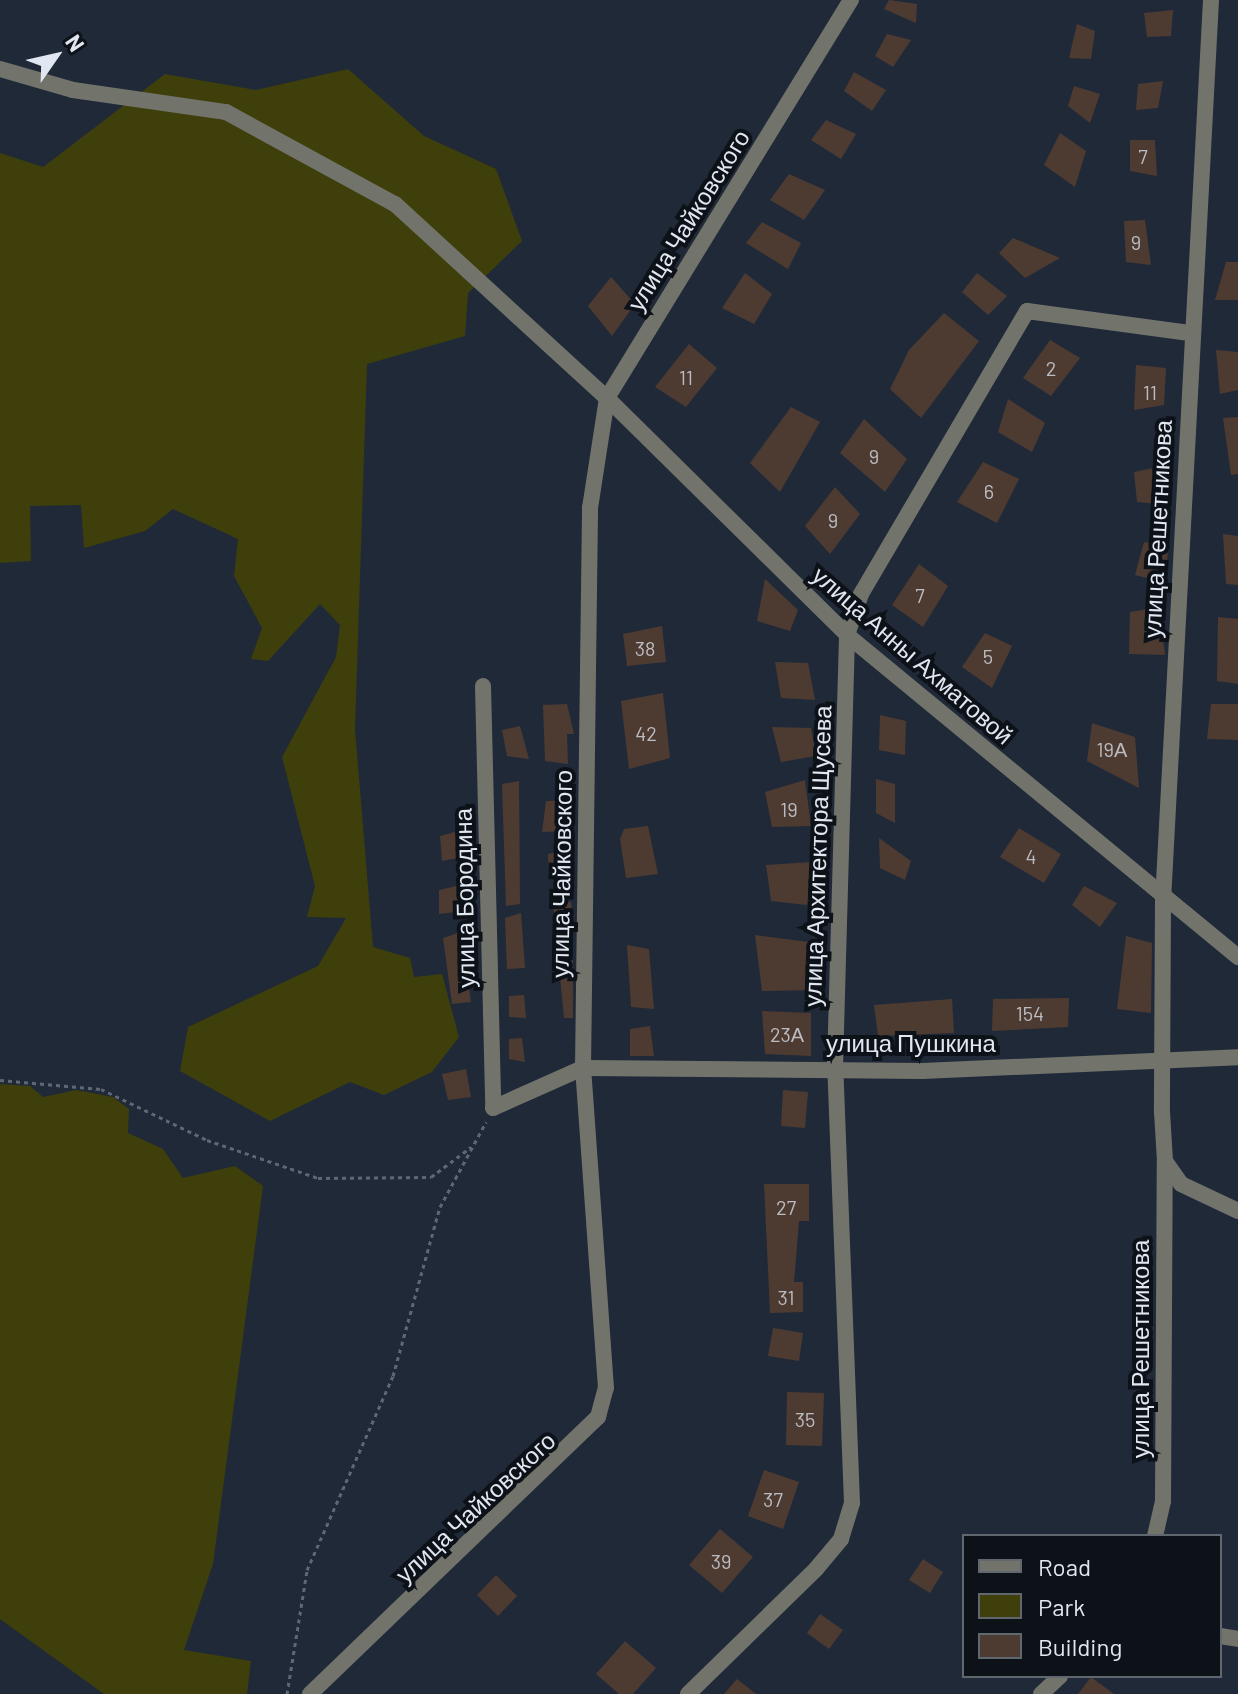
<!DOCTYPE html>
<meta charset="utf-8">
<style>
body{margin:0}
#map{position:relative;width:1238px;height:1694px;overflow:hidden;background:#202938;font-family:Barlow,sans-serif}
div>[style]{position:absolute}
.green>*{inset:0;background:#3e3f0b}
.building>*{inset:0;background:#4d3b32}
.path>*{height:3px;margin-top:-1.5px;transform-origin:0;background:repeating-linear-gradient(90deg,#5f6775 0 4px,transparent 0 8px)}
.minor>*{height:16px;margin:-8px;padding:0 8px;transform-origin:8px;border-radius:8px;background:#72746c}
.tertiary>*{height:16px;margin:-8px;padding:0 8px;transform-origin:8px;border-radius:8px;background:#72746c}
span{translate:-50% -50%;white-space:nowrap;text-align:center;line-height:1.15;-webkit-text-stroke:8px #0d1218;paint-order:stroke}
.number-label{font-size:20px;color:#bbbcc1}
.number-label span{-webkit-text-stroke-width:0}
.street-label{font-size:24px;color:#e0e7f1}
.legend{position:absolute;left:962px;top:1534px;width:260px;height:144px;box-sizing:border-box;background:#0d1218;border:2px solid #61676f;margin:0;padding:10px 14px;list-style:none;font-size:24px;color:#e0e7f1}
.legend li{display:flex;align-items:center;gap:16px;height:40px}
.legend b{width:40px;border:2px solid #61676f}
.north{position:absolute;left:16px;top:16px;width:80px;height:80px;-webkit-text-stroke:6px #0d1218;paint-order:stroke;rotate:56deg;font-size:22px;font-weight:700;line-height:32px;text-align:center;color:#e0e7f1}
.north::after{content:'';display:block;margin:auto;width:28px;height:36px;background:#e0e7f1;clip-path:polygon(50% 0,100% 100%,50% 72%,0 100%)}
</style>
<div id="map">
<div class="green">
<i style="clip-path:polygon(348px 69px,424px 136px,496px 169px,522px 241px,468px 293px,465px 336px,367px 364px,355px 729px,373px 947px,410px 958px,414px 977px,442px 974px,459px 1037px,432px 1072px,384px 1095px,350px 1082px,270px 1121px,180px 1071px,188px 1027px,318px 966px,346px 918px,307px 917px,315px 886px,282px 757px,336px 657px,340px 625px,320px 604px,268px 661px,251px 659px,262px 628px,234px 576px,238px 539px,173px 509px,145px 531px,84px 548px,81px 505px,30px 506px,31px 561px,0 563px,0 153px,43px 167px,165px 74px,256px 90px)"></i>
<i style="clip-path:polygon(0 1084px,30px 1086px,43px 1097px,76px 1090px,113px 1097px,129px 1109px,128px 1133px,163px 1149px,183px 1178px,235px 1166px,263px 1186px,213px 1564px,184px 1650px,251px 1661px,247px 1694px,104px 1694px,0 1619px)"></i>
</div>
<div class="building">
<i style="clip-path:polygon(889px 0,917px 4px,916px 23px,884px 9px)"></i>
<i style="clip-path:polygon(1173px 10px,1171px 36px,1147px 37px,1144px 13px)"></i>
<i style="clip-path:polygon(1077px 24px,1095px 31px,1091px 59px,1069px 58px)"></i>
<i style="clip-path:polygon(887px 34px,911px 40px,893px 67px,875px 56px)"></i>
<i style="clip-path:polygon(854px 72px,886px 90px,872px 111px,844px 91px)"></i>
<i style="clip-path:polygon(1163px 81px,1158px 108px,1136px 110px,1138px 84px)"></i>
<i style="clip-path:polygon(1074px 86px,1100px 94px,1090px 123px,1068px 106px)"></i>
<i style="clip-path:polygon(826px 120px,856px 134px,841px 159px,811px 140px)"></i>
<i style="clip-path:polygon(1060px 133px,1086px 151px,1075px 187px,1044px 165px)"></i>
<i style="clip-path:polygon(1130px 140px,1155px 140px,1157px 176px,1130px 171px)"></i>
<i style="clip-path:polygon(789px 174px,825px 190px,804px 220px,770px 200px)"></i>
<i style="clip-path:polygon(1145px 220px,1151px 265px,1126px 262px,1124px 221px)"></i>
<i style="clip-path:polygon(762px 222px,801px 243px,788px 269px,746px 243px)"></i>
<i style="clip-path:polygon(1013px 238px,1060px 258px,1025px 278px,999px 253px)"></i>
<i style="clip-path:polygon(1226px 262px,1238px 262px,1238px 300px,1215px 300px)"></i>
<i style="clip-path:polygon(745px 273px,772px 294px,754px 324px,722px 308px)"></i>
<i style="clip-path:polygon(977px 273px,1007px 296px,988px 315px,962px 292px)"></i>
<i style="clip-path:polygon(611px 277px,635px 304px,612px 336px,588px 306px)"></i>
<i style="clip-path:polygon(944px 313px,979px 341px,921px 418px,890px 389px,909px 350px)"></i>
<i style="clip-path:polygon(1050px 340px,1080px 358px,1051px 396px,1023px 378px)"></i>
<i style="clip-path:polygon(689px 344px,717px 368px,686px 407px,655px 387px)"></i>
<i style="clip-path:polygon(1216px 350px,1238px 352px,1238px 390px,1220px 394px)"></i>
<i style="clip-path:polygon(1136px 365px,1166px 368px,1164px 405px,1134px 410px)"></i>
<i style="clip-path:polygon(1008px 399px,1045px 423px,1032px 452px,998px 432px)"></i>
<i style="clip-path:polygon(791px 407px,820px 422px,780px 492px,750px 463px)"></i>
<i style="clip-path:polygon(1238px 417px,1238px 474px,1231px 475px,1223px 418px)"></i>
<i style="clip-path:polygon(864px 419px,907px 459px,885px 492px,840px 453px)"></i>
<i style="clip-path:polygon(983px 462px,1019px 479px,997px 523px,957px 502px)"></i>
<i style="clip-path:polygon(1167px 465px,1169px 505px,1137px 502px,1134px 472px)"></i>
<i style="clip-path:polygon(835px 487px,860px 514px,830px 554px,805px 526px)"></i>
<i style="clip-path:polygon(1223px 534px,1238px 536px,1238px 585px,1226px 584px)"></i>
<i style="clip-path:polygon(1144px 542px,1168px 546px,1166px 583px,1135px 575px)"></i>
<i style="clip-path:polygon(919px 564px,948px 586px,923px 627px,892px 605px)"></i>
<i style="clip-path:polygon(765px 579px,798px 610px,790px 631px,757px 621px)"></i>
<i style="clip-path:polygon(1159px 607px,1165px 655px,1129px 654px,1130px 612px)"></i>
<i style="clip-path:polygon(1218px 617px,1238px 619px,1238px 684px,1217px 681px)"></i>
<i style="clip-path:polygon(662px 626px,666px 662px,627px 666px,623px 634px)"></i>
<i style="clip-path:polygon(985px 633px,1012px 646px,992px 688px,962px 667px)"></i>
<i style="clip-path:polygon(775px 662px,808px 663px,815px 700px,781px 698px)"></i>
<i style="clip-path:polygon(663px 693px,670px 758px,629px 769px,621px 701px)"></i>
<i style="clip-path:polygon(567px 704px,574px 734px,567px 734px,568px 764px,545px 761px,543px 705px)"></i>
<i style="clip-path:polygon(1211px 704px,1238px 704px,1238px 740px,1207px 739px)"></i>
<i style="clip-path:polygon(880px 715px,906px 721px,905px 755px,879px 750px)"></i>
<i style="clip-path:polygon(1092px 723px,1135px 737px,1139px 788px,1087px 761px)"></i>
<i style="clip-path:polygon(520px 726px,529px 759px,507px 756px,502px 730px)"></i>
<i style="clip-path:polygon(772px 727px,811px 728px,816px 756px,781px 762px)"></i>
<i style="clip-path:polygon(876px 779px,895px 784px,895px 823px,876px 813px)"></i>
<i style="clip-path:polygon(805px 780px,811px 826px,772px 827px,765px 792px)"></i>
<i style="clip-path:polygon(519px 781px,520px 904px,506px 906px,502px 784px)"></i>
<i style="clip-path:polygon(567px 800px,568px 831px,542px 832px,546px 801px)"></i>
<i style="clip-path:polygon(648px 826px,658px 874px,626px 878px,620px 839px,624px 829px)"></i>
<i style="clip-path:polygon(1019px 828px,1061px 854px,1044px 883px,1000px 857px)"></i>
<i style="clip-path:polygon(458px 831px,463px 857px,442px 861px,440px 836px)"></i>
<i style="clip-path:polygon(879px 838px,911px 861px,905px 880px,880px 868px)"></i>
<i style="clip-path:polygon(571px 849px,574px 877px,549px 879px,548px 854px)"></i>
<i style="clip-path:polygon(812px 862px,807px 905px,771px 901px,766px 865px)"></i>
<i style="clip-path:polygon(461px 885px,464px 911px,439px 914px,439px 890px)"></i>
<i style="clip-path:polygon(1084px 886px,1117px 903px,1100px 927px,1072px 905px)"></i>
<i style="clip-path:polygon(571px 902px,574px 932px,564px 931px,573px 961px,573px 1018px,564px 1018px,553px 903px)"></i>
<i style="clip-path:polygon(521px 913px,525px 968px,507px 969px,505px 918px)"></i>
<i style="clip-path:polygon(461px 932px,471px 1002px,452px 1004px,443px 938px)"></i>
<i style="clip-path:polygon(755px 935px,817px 943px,824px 990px,762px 991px)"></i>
<i style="clip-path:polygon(1126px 936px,1152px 943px,1151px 1013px,1117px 1009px)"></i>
<i style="clip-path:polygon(627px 945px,649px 949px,654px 1009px,631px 1007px)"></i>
<i style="clip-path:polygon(524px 995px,526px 1018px,509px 1017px,509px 996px)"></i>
<i style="clip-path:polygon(1069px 998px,1068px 1027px,992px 1031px,993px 999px)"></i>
<i style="clip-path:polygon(952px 999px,954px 1033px,878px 1036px,874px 1005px)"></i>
<i style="clip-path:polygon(762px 1011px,811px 1013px,811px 1056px,765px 1054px)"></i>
<i style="clip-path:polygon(650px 1026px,654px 1056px,630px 1056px,630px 1029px)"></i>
<i style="clip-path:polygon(522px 1038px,525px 1062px,509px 1059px,509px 1039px)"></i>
<i style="clip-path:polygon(466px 1069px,471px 1097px,448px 1100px,442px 1074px)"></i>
<i style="clip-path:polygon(783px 1090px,808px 1092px,805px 1128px,781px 1126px)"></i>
<i style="clip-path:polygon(764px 1184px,809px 1184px,809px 1221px,799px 1221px,794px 1282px,803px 1282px,803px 1312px,770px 1313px)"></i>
<i style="clip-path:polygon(773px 1328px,803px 1333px,799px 1361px,768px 1356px)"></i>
<i style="clip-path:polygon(787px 1392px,824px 1393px,822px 1446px,786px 1445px)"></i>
<i style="clip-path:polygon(764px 1470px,799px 1482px,783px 1529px,748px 1516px)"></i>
<i style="clip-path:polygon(720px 1529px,753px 1557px,722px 1593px,689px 1565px)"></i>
<i style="clip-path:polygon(923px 1559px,943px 1572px,930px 1593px,909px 1580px)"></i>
<i style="clip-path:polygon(496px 1575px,517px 1596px,498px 1616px,477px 1595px)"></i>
<i style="clip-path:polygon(820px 1614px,843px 1630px,829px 1649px,807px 1633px)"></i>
<i style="clip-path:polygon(625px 1641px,656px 1668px,633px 1694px,619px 1694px,596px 1674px)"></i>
<i style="clip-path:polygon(1091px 1677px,1114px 1694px,1078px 1694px)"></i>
<i style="clip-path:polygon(737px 1679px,756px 1694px,724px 1694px)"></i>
</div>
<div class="path">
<i style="left:0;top:1080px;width:101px;rotate:5.1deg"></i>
<i style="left:101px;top:1089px;width:118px;rotate:25.7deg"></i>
<i style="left:207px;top:1140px;width:117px;rotate:18.9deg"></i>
<i style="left:318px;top:1178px;width:113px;rotate:-0.5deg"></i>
<i style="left:431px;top:1177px;width:50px;rotate:-36.9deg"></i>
<i style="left:287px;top:1694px;width:126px;rotate:-80.8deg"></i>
<i style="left:307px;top:1570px;width:212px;rotate:-66.1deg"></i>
<i style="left:393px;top:1376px;width:175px;rotate:-74.5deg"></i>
<i style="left:440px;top:1207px;width:97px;rotate:-61.6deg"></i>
</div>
<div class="minor">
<i style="left:1211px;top:0;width:901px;rotate:93.05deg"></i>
<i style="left:1163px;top:900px;width:212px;rotate:90.3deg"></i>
<i style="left:1162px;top:1112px;width:49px;rotate:86.5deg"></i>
<i style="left:1165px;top:1161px;width:28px;rotate:55deg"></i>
<i style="left:1181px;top:1184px;width:63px;rotate:25.3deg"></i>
<i style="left:0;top:69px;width:76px;rotate:16deg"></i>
<i style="left:73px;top:90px;width:155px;rotate:8.2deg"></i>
<i style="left:226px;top:112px;width:192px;rotate:28.6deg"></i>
<i style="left:395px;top:204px;width:287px;rotate:42.5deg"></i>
<i style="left:607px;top:398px;width:337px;rotate:44.6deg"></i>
<i style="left:847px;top:635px;width:507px;rotate:39.47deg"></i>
<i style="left:483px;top:686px;width:422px;rotate:88.6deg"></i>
<i style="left:493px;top:1108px;width:98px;rotate:-24deg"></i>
<i style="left:1155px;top:1536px;width:36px;rotate:-77deg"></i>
<i style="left:1163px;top:1501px;width:340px;rotate:-89.7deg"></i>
<i style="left:1220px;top:1636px;width:18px;rotate:9deg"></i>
<i style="left:310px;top:1694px;width:400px;rotate:-43.9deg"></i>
<i style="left:598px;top:1417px;width:30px;rotate:-75deg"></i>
<i style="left:606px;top:1388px;width:321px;rotate:-94.1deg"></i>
<i style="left:583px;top:1068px;width:560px;rotate:-89.28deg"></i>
<i style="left:590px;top:508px;width:111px;rotate:-81.2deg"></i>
<i style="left:607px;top:398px;width:467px;rotate:-58.5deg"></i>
<i style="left:688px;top:1694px;width:179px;rotate:-44.3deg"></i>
<i style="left:816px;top:1569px;width:39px;rotate:-50deg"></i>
<i style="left:841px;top:1539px;width:38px;rotate:-73deg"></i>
<i style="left:852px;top:1503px;width:437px;rotate:-92.2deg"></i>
<i style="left:835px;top:1066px;width:431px;rotate:-88.4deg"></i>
<i style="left:847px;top:635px;width:43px;rotate:-71.1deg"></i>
<i style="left:861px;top:594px;width:328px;rotate:-59.6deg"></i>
<i style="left:1027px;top:311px;width:164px;rotate:7.7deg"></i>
<i style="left:1041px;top:1694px;width:26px;rotate:-43deg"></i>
</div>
<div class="tertiary">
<i style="left:583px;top:1068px;width:339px;rotate:0.5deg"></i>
<i style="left:922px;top:1071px;width:316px;rotate:-2.5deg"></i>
</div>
<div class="number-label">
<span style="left:1143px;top:156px">7</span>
<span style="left:1136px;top:242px">9</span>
<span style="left:1051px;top:368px">2</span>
<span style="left:686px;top:377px">11</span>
<span style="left:1150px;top:392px">11</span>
<span style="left:874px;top:456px">9</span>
<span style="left:989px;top:491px">6</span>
<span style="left:833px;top:520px">9</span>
<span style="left:920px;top:595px">7</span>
<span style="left:645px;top:648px">38</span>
<span style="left:988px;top:656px">5</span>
<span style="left:646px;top:733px">42</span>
<span style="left:1112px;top:749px">19А</span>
<span style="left:789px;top:809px">19</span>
<span style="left:1031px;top:856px">4</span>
<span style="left:1030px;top:1013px">154</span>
<span style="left:787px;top:1034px">23А</span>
<span style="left:786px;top:1207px">27</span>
<span style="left:786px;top:1297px">31</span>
<span style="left:805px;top:1419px">35</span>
<span style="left:773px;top:1499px">37</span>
<span style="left:721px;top:1561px">39</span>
</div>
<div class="street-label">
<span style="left:688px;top:220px;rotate:-58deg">улица Чайковского</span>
<span style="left:1157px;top:529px;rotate:-87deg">улица Решетникова</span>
<span style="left:913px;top:655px;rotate:41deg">улица Анны Ахматовой</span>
<span style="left:817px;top:856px;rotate:-88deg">улица Архитектора Щусева</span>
<span style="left:561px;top:874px;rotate:-89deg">улица Чайковского</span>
<span style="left:464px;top:898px;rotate:-91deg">улица Бородина</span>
<span style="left:911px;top:1043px">улица Пушкина</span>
<span style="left:1140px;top:1349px;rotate:-90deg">улица Решетникова</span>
<span style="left:475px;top:1507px;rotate:-43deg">улица Чайковского</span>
</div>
<ul class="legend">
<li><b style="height:10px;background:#72746c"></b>Road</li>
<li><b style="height:22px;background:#3e3f0b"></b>Park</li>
<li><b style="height:22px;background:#4d3b32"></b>Building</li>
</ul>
<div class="north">N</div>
</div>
